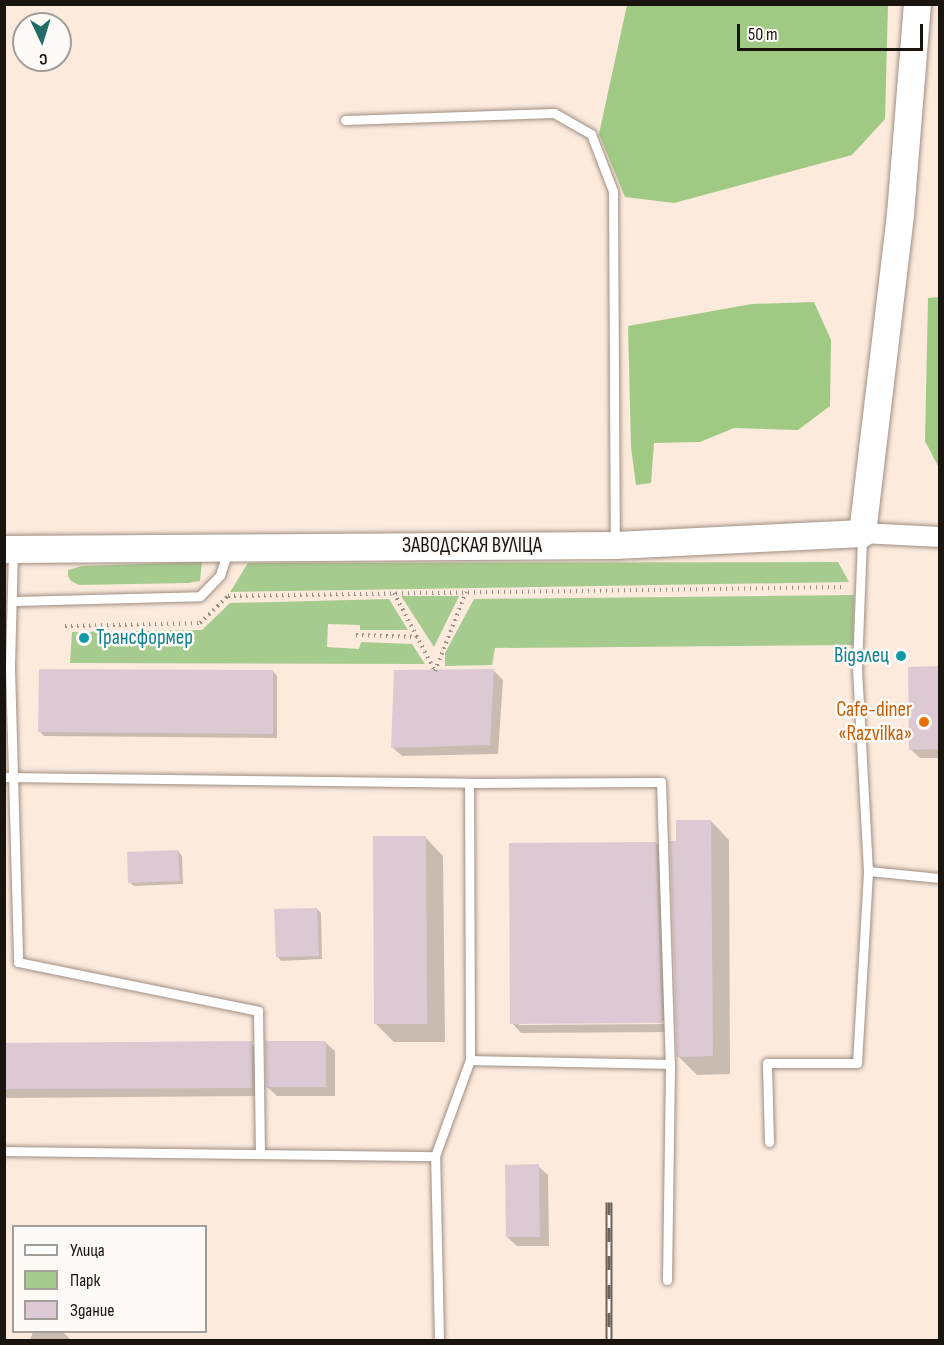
<!DOCTYPE html>
<meta charset="utf-8">
<style>
body{margin:0}
#map{position:relative;width:944px;height:1345px;overflow:hidden;background:#fceadd;font-family:"Sofia Sans Condensed",sans-serif}
div>[style]{position:absolute}
.green>*{inset:0;background:#a6cb8e}
.forest>*{inset:0;background:#a0ca84}
.shadow>*{inset:0;background:#0003}
.building>*{inset:0;background:#dcc9d4}
.path>*{height:4px;margin-top:-2px;transform-origin:0;background:repeating-linear-gradient(90deg,#998c83 0 1.5px,transparent 0 6px)}
.roads{filter:drop-shadow(0 0 2px #9f8e82) drop-shadow(0 0 2px #9f8e82)}
.lane>*{height:9px;margin:-4.5px;padding:0 4.5px;transform-origin:4.5px;border-radius:4.5px;background:#fff}
.street>*{height:20px;margin:-10px;padding:0 10px;transform-origin:10px;border-radius:10px;background:#fff}
.secondary>*{height:27px;margin:-13.5px;padding:0 13.5px;transform-origin:13.5px;border-radius:13.5px;background:#fff}
.rail>*{height:7px;margin-top:-3.5px;transform-origin:0;background:repeating-linear-gradient(90deg,#fefaf7 0 14px,#6f645c 0 28px);box-sizing:border-box;border-block:2px solid #6f645c}
.dots>*{width:16px;height:16px;translate:-50% -50%;box-sizing:border-box;border:3px solid #fefaf7;border-radius:50%}
span{translate:-50% -50%;white-space:nowrap;text-align:center;line-height:1.15;-webkit-text-stroke:5px #fefaf7;paint-order:stroke}
.street-label{font-size:21px;color:#1a140f}
.culture-label{font-size:21px;color:#0d838f}
.left{translate:0 -50%;text-align:left}
.right{translate:-100% -50%;text-align:right}
.food-label{font-size:21px;color:#c56008}
.frame{position:absolute;inset:0;border:6px solid #1a140f;pointer-events:none}
.legend{position:absolute;left:12px;top:1225px;width:195px;height:108px;box-sizing:border-box;background:#fefaf7;border:2px solid #a39e9a;margin:0;padding:8px 10px;list-style:none;font-size:18px;color:#1a140f}
.legend li{display:flex;align-items:center;gap:12px;height:30px}
.legend b{width:30px;border:2px solid #a39e9a}
.north{position:absolute;left:12px;top:12px;width:60px;height:60px;box-sizing:border-box;background:#fefaf7;border:2px solid #a39e9a;border-radius:50%;rotate:176deg;font-size:16px;font-weight:700;line-height:24px;text-align:center;color:#1a140f}
.north::after{content:'';display:block;margin:auto;width:21px;height:27px;background:#216c66;clip-path:polygon(50% 0,100% 100%,50% 72%,0 100%)}
.scale{position:absolute;left:737px;top:24px;width:186px;height:27px;box-sizing:border-box;border:3px solid #1a140f;border-top:0;padding-left:8px;font-size:18px;line-height:21px;white-space:nowrap;color:#1a140f;-webkit-text-stroke:4px #fefaf7;paint-order:stroke}
</style>
<div id="map">
<div class="green">
<i style="clip-path:polygon(202px 562px,200px 581px,188px 583px,79px 585px,71px 581px,68px 576px,68px 570px,82px 566px)"></i>
<i style="clip-path:polygon(838px 562px,849px 582px,230px 592px,248px 563px)"></i>
<i style="clip-path:polygon(854px 595px,853px 645px,495px 648px,492px 665px,445px 666px,445px 653px,474px 599px)"></i>
<i style="clip-path:polygon(401px 596px,459px 596px,434px 647px)"></i>
<i style="clip-path:polygon(389px 599px,408px 630px,360px 630px,360px 625px,328px 624px,327px 647px,359px 649px,361px 642px,412px 644px,425px 664px,70px 663px,72px 632px,202px 630px,230px 603px)"></i>
</div>
<div class="forest">
<i style="clip-path:polygon(627px 5px,888px 5px,885px 119px,852px 155px,674px 203px,625px 197px,599px 134px)"></i>
<i style="clip-path:polygon(939px 297px,940px 297px,939px 468px,925px 441px,928px 298px)"></i>
<i style="clip-path:polygon(814px 302px,831px 340px,830px 406px,798px 430px,734px 428px,700px 442px,654px 443px,651px 483px,636px 485px,631px 447px,628px 326px,752px 304px)"></i>
</div>
<div class="shadow">
<i style="clip-path:polygon(910px 668px,940px 668px,940px 758px,920px 758px,910px 749px)"></i>
<i style="clip-path:polygon(273px 671px,277px 676px,277px 738px,44px 736px,40px 732px)"></i>
<i style="clip-path:polygon(494px 671px,503px 680px,498px 754px,402px 756px,392px 747px)"></i>
<i style="clip-path:polygon(711px 821px,729px 840px,730px 1074px,697px 1075px,678px 1056px,677px 843px)"></i>
<i style="clip-path:polygon(425px 837px,443px 856px,445px 1042px,394px 1042px,376px 1024px)"></i>
<i style="clip-path:polygon(evenodd,656px 843px,665px 852px,671px 1032px,521px 1033px,512px 1023px,656px 843px,669px 1021px,669px 1024px,519px 1025px,519px 1022px,669px 1021px)"></i>
<i style="clip-path:polygon(178px 851px,182px 856px,183px 884px,134px 886px,129px 882px)"></i>
<i style="clip-path:polygon(317px 909px,321px 913px,322px 959px,281px 961px,277px 956px)"></i>
<i style="clip-path:polygon(325px 1042px,335px 1051px,335px 1096px,277px 1096px,267px 1087px)"></i>
<i style="clip-path:polygon(251px 1043px,260px 1052px,261px 1096px,4px 1098px,4px 1044px)"></i>
<i style="clip-path:polygon(538px 1166px,548px 1175px,549px 1246px,517px 1246px,507px 1237px)"></i>
<i style="clip-path:polygon(33px 1332px,63px 1332px,71px 1340px,30px 1340px)"></i>
</div>
<div class="building">
<i style="clip-path:polygon(939px 666px,939px 749px,909px 750px,908px 667px)"></i>
<i style="clip-path:polygon(39px 669px,273px 670px,273px 734px,38px 732px)"></i>
<i style="clip-path:polygon(494px 669px,490px 745px,391px 748px,394px 670px)"></i>
<i style="clip-path:polygon(676px 820px,711px 820px,713px 1056px,677px 1057px,670px 841px,676px 841px)"></i>
<i style="clip-path:polygon(373px 836px,426px 836px,427px 1024px,374px 1024px)"></i>
<i style="clip-path:polygon(656px 842px,662px 1023px,510px 1024px,509px 843px)"></i>
<i style="clip-path:polygon(178px 850px,180px 881px,128px 883px,127px 852px)"></i>
<i style="clip-path:polygon(317px 908px,319px 956px,276px 957px,274px 909px)"></i>
<i style="clip-path:polygon(252px 1041px,252px 1088px,4px 1089px,4px 1043px)"></i>
<i style="clip-path:polygon(265px 1041px,326px 1041px,326px 1087px,266px 1087px)"></i>
<i style="clip-path:polygon(539px 1164px,540px 1237px,506px 1237px,505px 1165px)"></i>
</div>
<div class="path">
<i style="left:394px;top:593px;width:88px;rotate:62.3deg"></i>
<i style="left:435px;top:671px;width:85px;rotate:-68.6deg"></i>
<i style="left:65px;top:626px;width:135px;rotate:-1.3deg"></i>
<i style="left:200px;top:623px;width:39px;rotate:-44deg"></i>
<i style="left:228px;top:596px;width:617px;rotate:-0.84deg"></i>
<i style="left:356px;top:635px;width:61px;rotate:1.9deg"></i>
</div>
<div class="roads">
<div class="lane">
<i style="left:345px;top:120px;width:209px;rotate:-1.9deg"></i>
<i style="left:554px;top:113px;width:43px;rotate:29.6deg"></i>
<i style="left:591px;top:134px;width:61px;rotate:68.9deg"></i>
<i style="left:613px;top:191px;width:351px;rotate:89.7deg"></i>
<i style="left:13px;top:551px;width:117px;rotate:91.5deg"></i>
<i style="left:10px;top:668px;width:294px;rotate:88.4deg"></i>
<i style="left:18px;top:962px;width:245px;rotate:11.5deg"></i>
<i style="left:258px;top:1011px;width:143px;rotate:89.2deg"></i>
<i style="left:14px;top:601px;width:186px;rotate:-1.5deg"></i>
<i style="left:200px;top:596px;width:29px;rotate:-46deg"></i>
<i style="left:220px;top:575px;width:26px;rotate:-72deg"></i>
<i style="left:4px;top:777px;width:465px;rotate:0.7deg"></i>
<i style="left:469px;top:783px;width:192px;rotate:-0.3deg"></i>
<i style="left:661px;top:782px;width:282px;rotate:88.2deg"></i>
<i style="left:670px;top:1064px;width:200px;rotate:-178.9deg"></i>
<i style="left:868px;top:871px;width:72px;rotate:5.6deg"></i>
<i style="left:769px;top:1142px;width:79px;rotate:-91.5deg"></i>
<i style="left:767px;top:1063px;width:90px"></i>
<i style="left:857px;top:1063px;width:192px;rotate:-86.7deg"></i>
<i style="left:868px;top:871px;width:203px;rotate:-93.1deg"></i>
<i style="left:857px;top:668px;width:132px;rotate:-87.8deg"></i>
<i style="left:4px;top:1151px;width:431px;rotate:0.7deg"></i>
<i style="left:667px;top:1280px;width:216px;rotate:-89.2deg"></i>
<i style="left:439px;top:1340px;width:184px;rotate:-91.2deg"></i>
<i style="left:435px;top:1156px;width:102px;rotate:-70deg"></i>
<i style="left:470px;top:1060px;width:277px;rotate:-90.2deg"></i>
</div>
<div class="street">
<i style="left:862px;top:533px;width:78px;rotate:2.9deg"></i>
</div>
<div class="secondary">
<i style="left:4px;top:549px;width:611px;rotate:-0.38deg"></i>
<i style="left:615px;top:545px;width:247px;rotate:-2.8deg"></i>
<i style="left:862px;top:533px;width:321px;rotate:-83.2deg"></i>
<i style="left:900px;top:214px;width:211px;rotate:-85.4deg"></i>
</div>
</div>
<div class="rail">
<i style="left:609px;top:1340px;width:138px;rotate:-90deg"></i>
</div>
<div class="dots">
<i style="left:84px;top:638px;background:#0f9aa8"></i>
<i style="left:901px;top:656px;background:#0f9aa8"></i>
<i style="left:924px;top:722px;background:#e8710a"></i>
</div>
<div class="street-label">
<span style="left:472px;top:546px">ЗАВОДСКАЯ ВУЛІЦА</span>
</div>
<div class="culture-label">
<span class="left" style="left:96px;top:638px">Трансформер</span>
<span class="right" style="left:889px;top:656px">Відэлец</span>
</div>
<div class="food-label">
<span class="right" style="left:912px;top:722px">Cafe-diner<br>«Razvilka»</span>
</div>
<div class="frame"></div>
<ul class="legend">
<li><b style="height:8px;background:#fff"></b>Улица</li>
<li><b style="height:16px;background:#a6cb8e"></b>Парк</li>
<li><b style="height:16px;background:#dcc9d4"></b>Здание</li>
</ul>
<div class="north">С</div>
<div class="scale">50 m</div>
</div>
